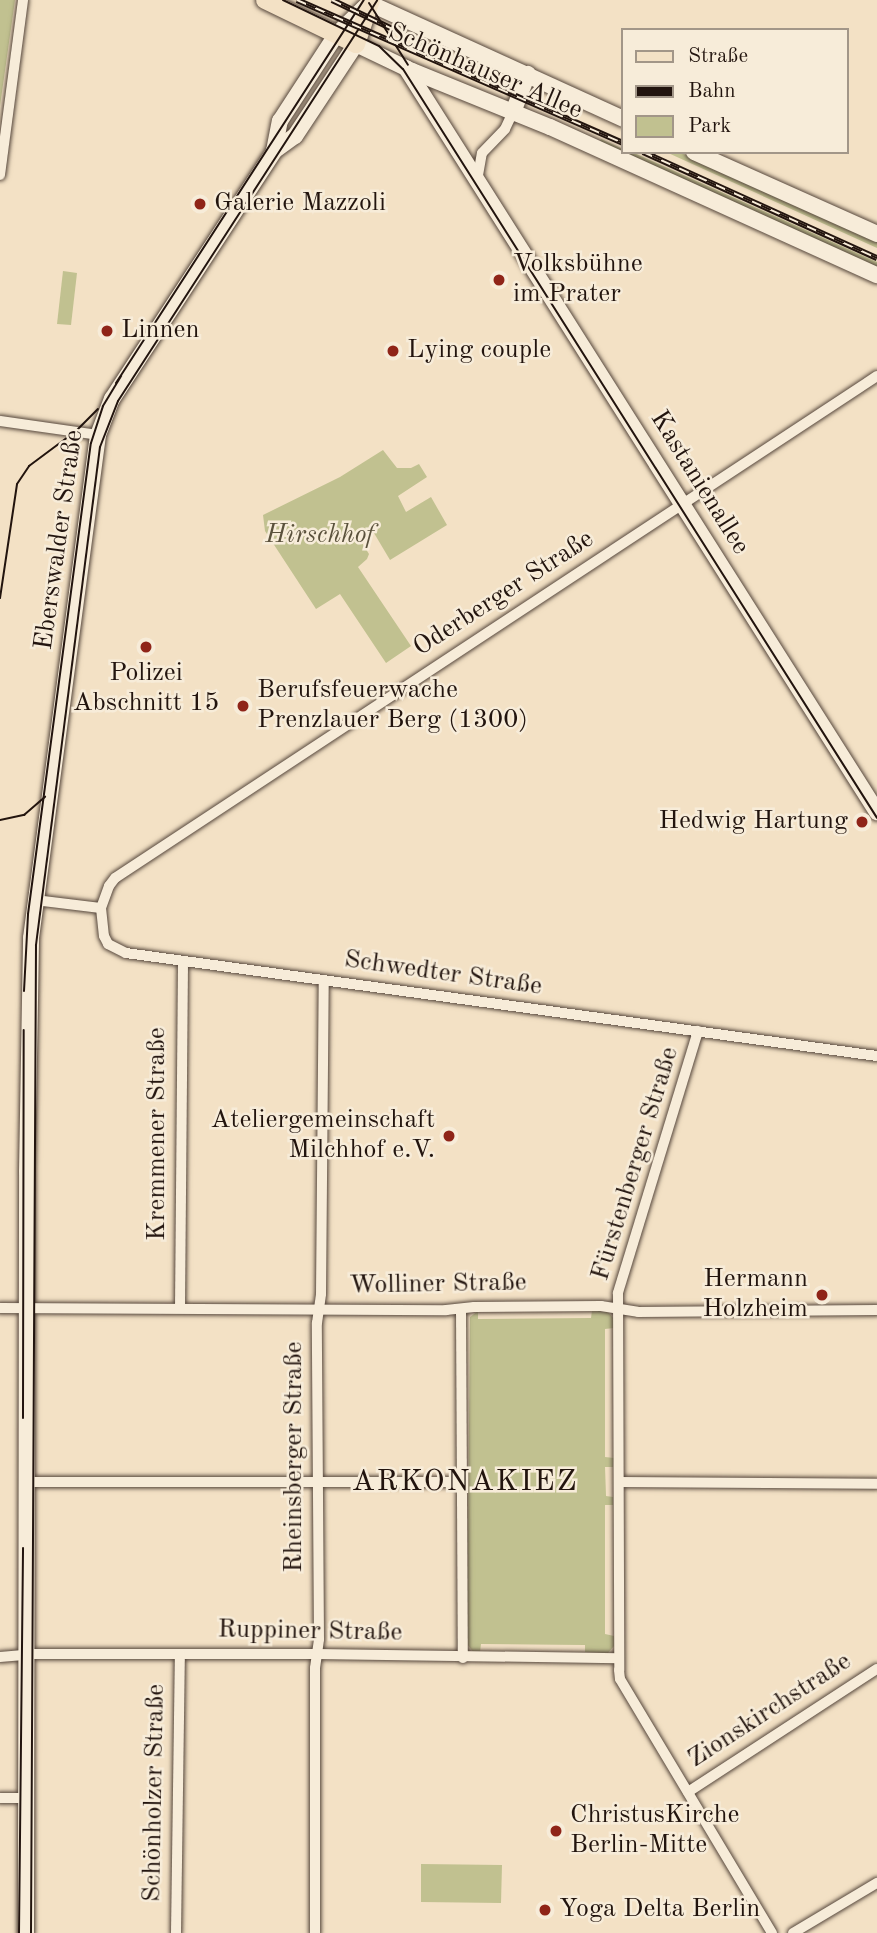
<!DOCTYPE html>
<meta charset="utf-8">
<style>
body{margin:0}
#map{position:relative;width:877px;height:1933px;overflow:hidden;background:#f3e1c5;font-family:"Old Standard TT",serif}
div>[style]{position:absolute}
.green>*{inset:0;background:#c1c190}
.roads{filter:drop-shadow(0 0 2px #56473c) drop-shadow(0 0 2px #56473c)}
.street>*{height:10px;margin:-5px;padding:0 5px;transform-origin:5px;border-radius:5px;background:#f7ecd9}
.secondary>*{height:16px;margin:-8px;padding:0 8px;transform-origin:8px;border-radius:8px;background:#f7ecd9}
.primary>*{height:18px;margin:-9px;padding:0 9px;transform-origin:9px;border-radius:9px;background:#f3e1c5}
.tram>*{height:2px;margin:-1px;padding:0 1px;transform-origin:1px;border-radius:1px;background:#22140e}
.rail>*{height:6px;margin-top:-3px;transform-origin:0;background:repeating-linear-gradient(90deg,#f7ecd9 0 10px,#22140e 0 20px);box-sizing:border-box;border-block:2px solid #22140e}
.dots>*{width:19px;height:19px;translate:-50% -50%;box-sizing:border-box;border:4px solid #f7ecd9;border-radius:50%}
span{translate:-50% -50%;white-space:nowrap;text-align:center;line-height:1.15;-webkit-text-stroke:5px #f7ecd9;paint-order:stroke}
.street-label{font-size:26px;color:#22140e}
.poi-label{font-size:26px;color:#22140e}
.left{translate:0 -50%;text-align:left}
.right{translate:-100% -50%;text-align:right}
.park-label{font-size:26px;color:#5a513c;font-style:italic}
.quarter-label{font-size:30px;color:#22140e;letter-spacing:2px}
.legend{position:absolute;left:621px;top:28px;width:228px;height:126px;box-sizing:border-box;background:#f7ecd9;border:2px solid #a29688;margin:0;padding:9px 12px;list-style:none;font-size:21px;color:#22140e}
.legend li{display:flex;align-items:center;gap:14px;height:35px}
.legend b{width:35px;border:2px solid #a29688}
</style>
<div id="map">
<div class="green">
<i style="clip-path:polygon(0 0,15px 0,0 106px)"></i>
<i style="clip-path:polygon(601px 139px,623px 149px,623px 152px,632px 152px,877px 262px,877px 267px,599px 143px)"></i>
<i style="clip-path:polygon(666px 152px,679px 152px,877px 242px,877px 248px)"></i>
<i style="clip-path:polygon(63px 271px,77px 273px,71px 325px,57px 324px)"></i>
<i style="clip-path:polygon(383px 450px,397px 468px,411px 468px,419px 464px,427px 477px,398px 496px,406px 512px,431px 497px,447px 525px,390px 560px,371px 528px,365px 532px,368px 537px,362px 543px,369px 554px,367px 559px,358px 567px,411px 646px,386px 663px,340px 594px,316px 609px,265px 531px,263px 515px,340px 477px)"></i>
<i style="clip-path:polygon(592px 1310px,608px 1312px,614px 1319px,614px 1328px,605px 1329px,605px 1457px,614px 1458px,613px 1467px,605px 1467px,606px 1496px,613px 1497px,613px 1505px,605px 1505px,605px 1634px,614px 1636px,614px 1646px,608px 1653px,585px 1652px,585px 1645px,481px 1644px,480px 1652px,474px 1653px,467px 1644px,470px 1317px,478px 1311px,478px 1319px,591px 1318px)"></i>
<i style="clip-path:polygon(421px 1864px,502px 1865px,501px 1903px,421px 1902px)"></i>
</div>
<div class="roads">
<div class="street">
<i style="left:0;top:175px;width:177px;rotate:-82.5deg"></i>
<i style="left:477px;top:181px;width:28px;rotate:-80deg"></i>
<i style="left:482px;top:153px;width:33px;rotate:-46deg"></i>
<i style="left:505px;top:129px;width:19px;rotate:-65deg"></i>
<i style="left:877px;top:376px;width:912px;rotate:146.62deg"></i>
<i style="left:115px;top:878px;width:10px;rotate:127deg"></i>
<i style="left:109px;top:886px;width:23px;rotate:110deg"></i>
<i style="left:101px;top:908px;width:28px;rotate:84deg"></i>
<i style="left:104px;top:936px;width:9px;rotate:63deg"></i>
<i style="left:108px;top:944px;width:20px;rotate:27deg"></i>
<i style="left:126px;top:953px;width:758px;rotate:7.81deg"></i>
<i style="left:0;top:421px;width:99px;rotate:8.1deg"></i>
<i style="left:35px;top:900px;width:66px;rotate:6.9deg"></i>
<i style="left:698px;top:1031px;width:274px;rotate:107deg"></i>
<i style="left:618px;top:1293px;width:377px;rotate:89.8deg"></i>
<i style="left:619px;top:1670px;width:9px;rotate:84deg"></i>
<i style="left:620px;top:1679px;width:296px;rotate:59.1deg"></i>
<i style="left:180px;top:1307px;width:346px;rotate:-89.5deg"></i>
<i style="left:0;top:1308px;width:446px;rotate:0.3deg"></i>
<i style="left:446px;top:1310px;width:28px;rotate:-6deg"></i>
<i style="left:474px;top:1307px;width:127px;rotate:-0.5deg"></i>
<i style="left:601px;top:1306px;width:37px;rotate:9deg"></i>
<i style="left:638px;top:1312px;width:239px;rotate:-0.5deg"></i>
<i style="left:461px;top:1309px;width:349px;rotate:89.7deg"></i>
<i style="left:29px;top:1482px;width:433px"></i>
<i style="left:619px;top:1482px;width:258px;rotate:0.4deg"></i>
<i style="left:0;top:1657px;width:32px;rotate:-5deg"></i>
<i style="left:32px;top:1654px;width:285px"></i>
<i style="left:317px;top:1654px;width:302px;rotate:0.8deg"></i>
<i style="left:688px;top:1792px;width:225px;rotate:-33.1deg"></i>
<i style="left:0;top:1798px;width:27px"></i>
<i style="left:176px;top:1933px;width:279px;rotate:-89.2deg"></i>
<i style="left:315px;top:1933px;width:265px;rotate:-90deg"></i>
<i style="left:315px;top:1668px;width:29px;rotate:-82deg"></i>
<i style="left:319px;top:1639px;width:316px;rotate:-90.4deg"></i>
<i style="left:317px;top:1323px;width:29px;rotate:-82deg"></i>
<i style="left:321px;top:1294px;width:313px;rotate:-89.5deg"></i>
<i style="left:793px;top:1933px;width:98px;rotate:-30.8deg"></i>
</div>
<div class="secondary">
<i style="left:369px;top:3px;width:279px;rotate:24.5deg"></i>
<i style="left:406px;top:68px;width:881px;rotate:57.66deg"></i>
<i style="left:513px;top:112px;width:41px;rotate:-68.5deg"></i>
<i style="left:274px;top:151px;width:26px;rotate:-36deg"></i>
<i style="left:295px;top:136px;width:110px;rotate:-56.5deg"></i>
<i style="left:356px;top:44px;width:62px;rotate:25.7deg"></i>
<i style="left:412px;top:71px;width:149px;rotate:22.1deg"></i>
<i style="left:550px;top:127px;width:359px;rotate:24.4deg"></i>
<i style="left:694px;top:152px;width:201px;rotate:24.1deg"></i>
<i style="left:26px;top:1933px;width:761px;rotate:-89.92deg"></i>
<i style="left:27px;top:1172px;width:234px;rotate:-89deg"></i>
<i style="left:31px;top:938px;width:507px;rotate:-82.41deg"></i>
<i style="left:98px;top:435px;width:39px;rotate:-69deg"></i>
<i style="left:112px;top:399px;width:296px;rotate:-56.8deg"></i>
<i style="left:274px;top:151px;width:31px;rotate:-79deg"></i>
<i style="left:280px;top:121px;width:103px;rotate:-56.9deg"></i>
<i style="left:336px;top:35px;width:46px;rotate:-44.1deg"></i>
</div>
<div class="primary">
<i style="left:265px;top:0;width:101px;rotate:25.8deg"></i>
<i style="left:356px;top:44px;width:46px;rotate:-71.2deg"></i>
</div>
</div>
<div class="tram">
<i style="left:283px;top:0;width:106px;rotate:25.6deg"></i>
<i style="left:379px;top:46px;width:33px;rotate:44deg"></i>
<i style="left:403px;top:69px;width:886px;rotate:57.67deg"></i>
<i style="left:369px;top:3px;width:73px;rotate:57.8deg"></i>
<i style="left:116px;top:383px;width:456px;rotate:-57.1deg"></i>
<i style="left:0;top:598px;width:115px;rotate:-81.5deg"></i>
<i style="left:17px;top:484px;width:22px;rotate:-56deg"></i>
<i style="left:29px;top:466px;width:59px;rotate:-36.7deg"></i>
<i style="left:76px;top:431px;width:31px;rotate:-45deg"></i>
<i style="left:0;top:820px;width:25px;rotate:-12deg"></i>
<i style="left:24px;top:815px;width:28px;rotate:-41deg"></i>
<i style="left:24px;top:991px;width:77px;rotate:-87deg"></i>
<i style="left:28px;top:914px;width:475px;rotate:-82.4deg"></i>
<i style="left:91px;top:443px;width:39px;rotate:-72deg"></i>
<i style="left:103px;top:406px;width:35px;rotate:-59deg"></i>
<i style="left:23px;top:1418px;width:388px;rotate:-89.9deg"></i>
<i style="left:19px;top:1933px;width:385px;rotate:-89.4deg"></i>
<i style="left:31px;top:1933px;width:988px;rotate:-89.71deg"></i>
<i style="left:36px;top:945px;width:502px;rotate:-82.68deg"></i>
<i style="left:100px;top:447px;width:49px;rotate:-68.6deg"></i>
<i style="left:118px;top:401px;width:477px;rotate:-57.1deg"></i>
</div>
<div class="rail">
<i style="left:297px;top:0;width:356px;rotate:23.7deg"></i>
<i style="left:332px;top:0;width:109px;rotate:25.6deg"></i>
<i style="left:643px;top:152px;width:257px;rotate:24.4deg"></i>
</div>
<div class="dots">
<i style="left:200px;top:204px;background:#8f2418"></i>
<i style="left:499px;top:280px;background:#8f2418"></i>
<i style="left:107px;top:331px;background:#8f2418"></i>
<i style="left:393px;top:351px;background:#8f2418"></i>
<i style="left:146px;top:647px;background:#8f2418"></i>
<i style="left:243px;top:706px;background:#8f2418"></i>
<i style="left:862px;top:822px;background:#8f2418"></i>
<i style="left:449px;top:1136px;background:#8f2418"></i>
<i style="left:822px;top:1295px;background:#8f2418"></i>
<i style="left:556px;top:1831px;background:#8f2418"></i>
<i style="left:545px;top:1910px;background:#8f2418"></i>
</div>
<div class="street-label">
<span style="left:485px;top:72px;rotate:23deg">Schönhauser Allee</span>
<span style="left:699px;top:483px;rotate:58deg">Kastanienallee</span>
<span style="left:60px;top:540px;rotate:-82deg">Eberswalder Straße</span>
<span style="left:504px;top:594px;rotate:-33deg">Oderberger Straße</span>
<span style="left:443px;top:974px;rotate:8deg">Schwedter Straße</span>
<span style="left:158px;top:1134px;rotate:-90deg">Kremmener Straße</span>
<span style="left:636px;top:1164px;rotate:-73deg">Fürstenberger Straße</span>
<span style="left:438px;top:1285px;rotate:-1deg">Wolliner Straße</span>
<span style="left:295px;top:1457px;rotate:-90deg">Rheinsberger Straße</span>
<span style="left:310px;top:1632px;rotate:1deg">Ruppiner Straße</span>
<span style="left:770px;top:1711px;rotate:-33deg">Zionskirchstraße</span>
<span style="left:155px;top:1793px;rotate:-89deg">Schönholzer Straße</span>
</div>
<div class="poi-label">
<span class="left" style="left:214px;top:204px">Galerie Mazzoli</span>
<span class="left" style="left:513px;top:280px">Volksbühne<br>im Prater</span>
<span class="left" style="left:121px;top:331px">Linnen</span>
<span class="left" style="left:407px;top:351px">Lying couple</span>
<span style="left:146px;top:689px">Polizei<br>Abschnitt 15</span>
<span class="left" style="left:257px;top:706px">Berufsfeuerwache<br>Prenzlauer Berg (1300)</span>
<span class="right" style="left:848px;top:822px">Hedwig Hartung</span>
<span class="right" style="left:435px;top:1136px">Ateliergemeinschaft<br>Milchhof e.V.</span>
<span class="right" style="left:808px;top:1295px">Hermann<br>Holzheim</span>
<span class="left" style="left:570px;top:1831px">ChristusKirche<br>Berlin-Mitte</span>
<span class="left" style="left:559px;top:1910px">Yoga Delta Berlin</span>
</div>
<div class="park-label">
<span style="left:320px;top:536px">Hirschhof</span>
</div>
<div class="quarter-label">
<span style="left:465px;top:1482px">ARKONAKIEZ</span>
</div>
<ul class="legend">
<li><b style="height:9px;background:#f3e1c5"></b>Straße</li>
<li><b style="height:9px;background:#22140e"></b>Bahn</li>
<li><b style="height:19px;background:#c1c190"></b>Park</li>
</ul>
</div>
